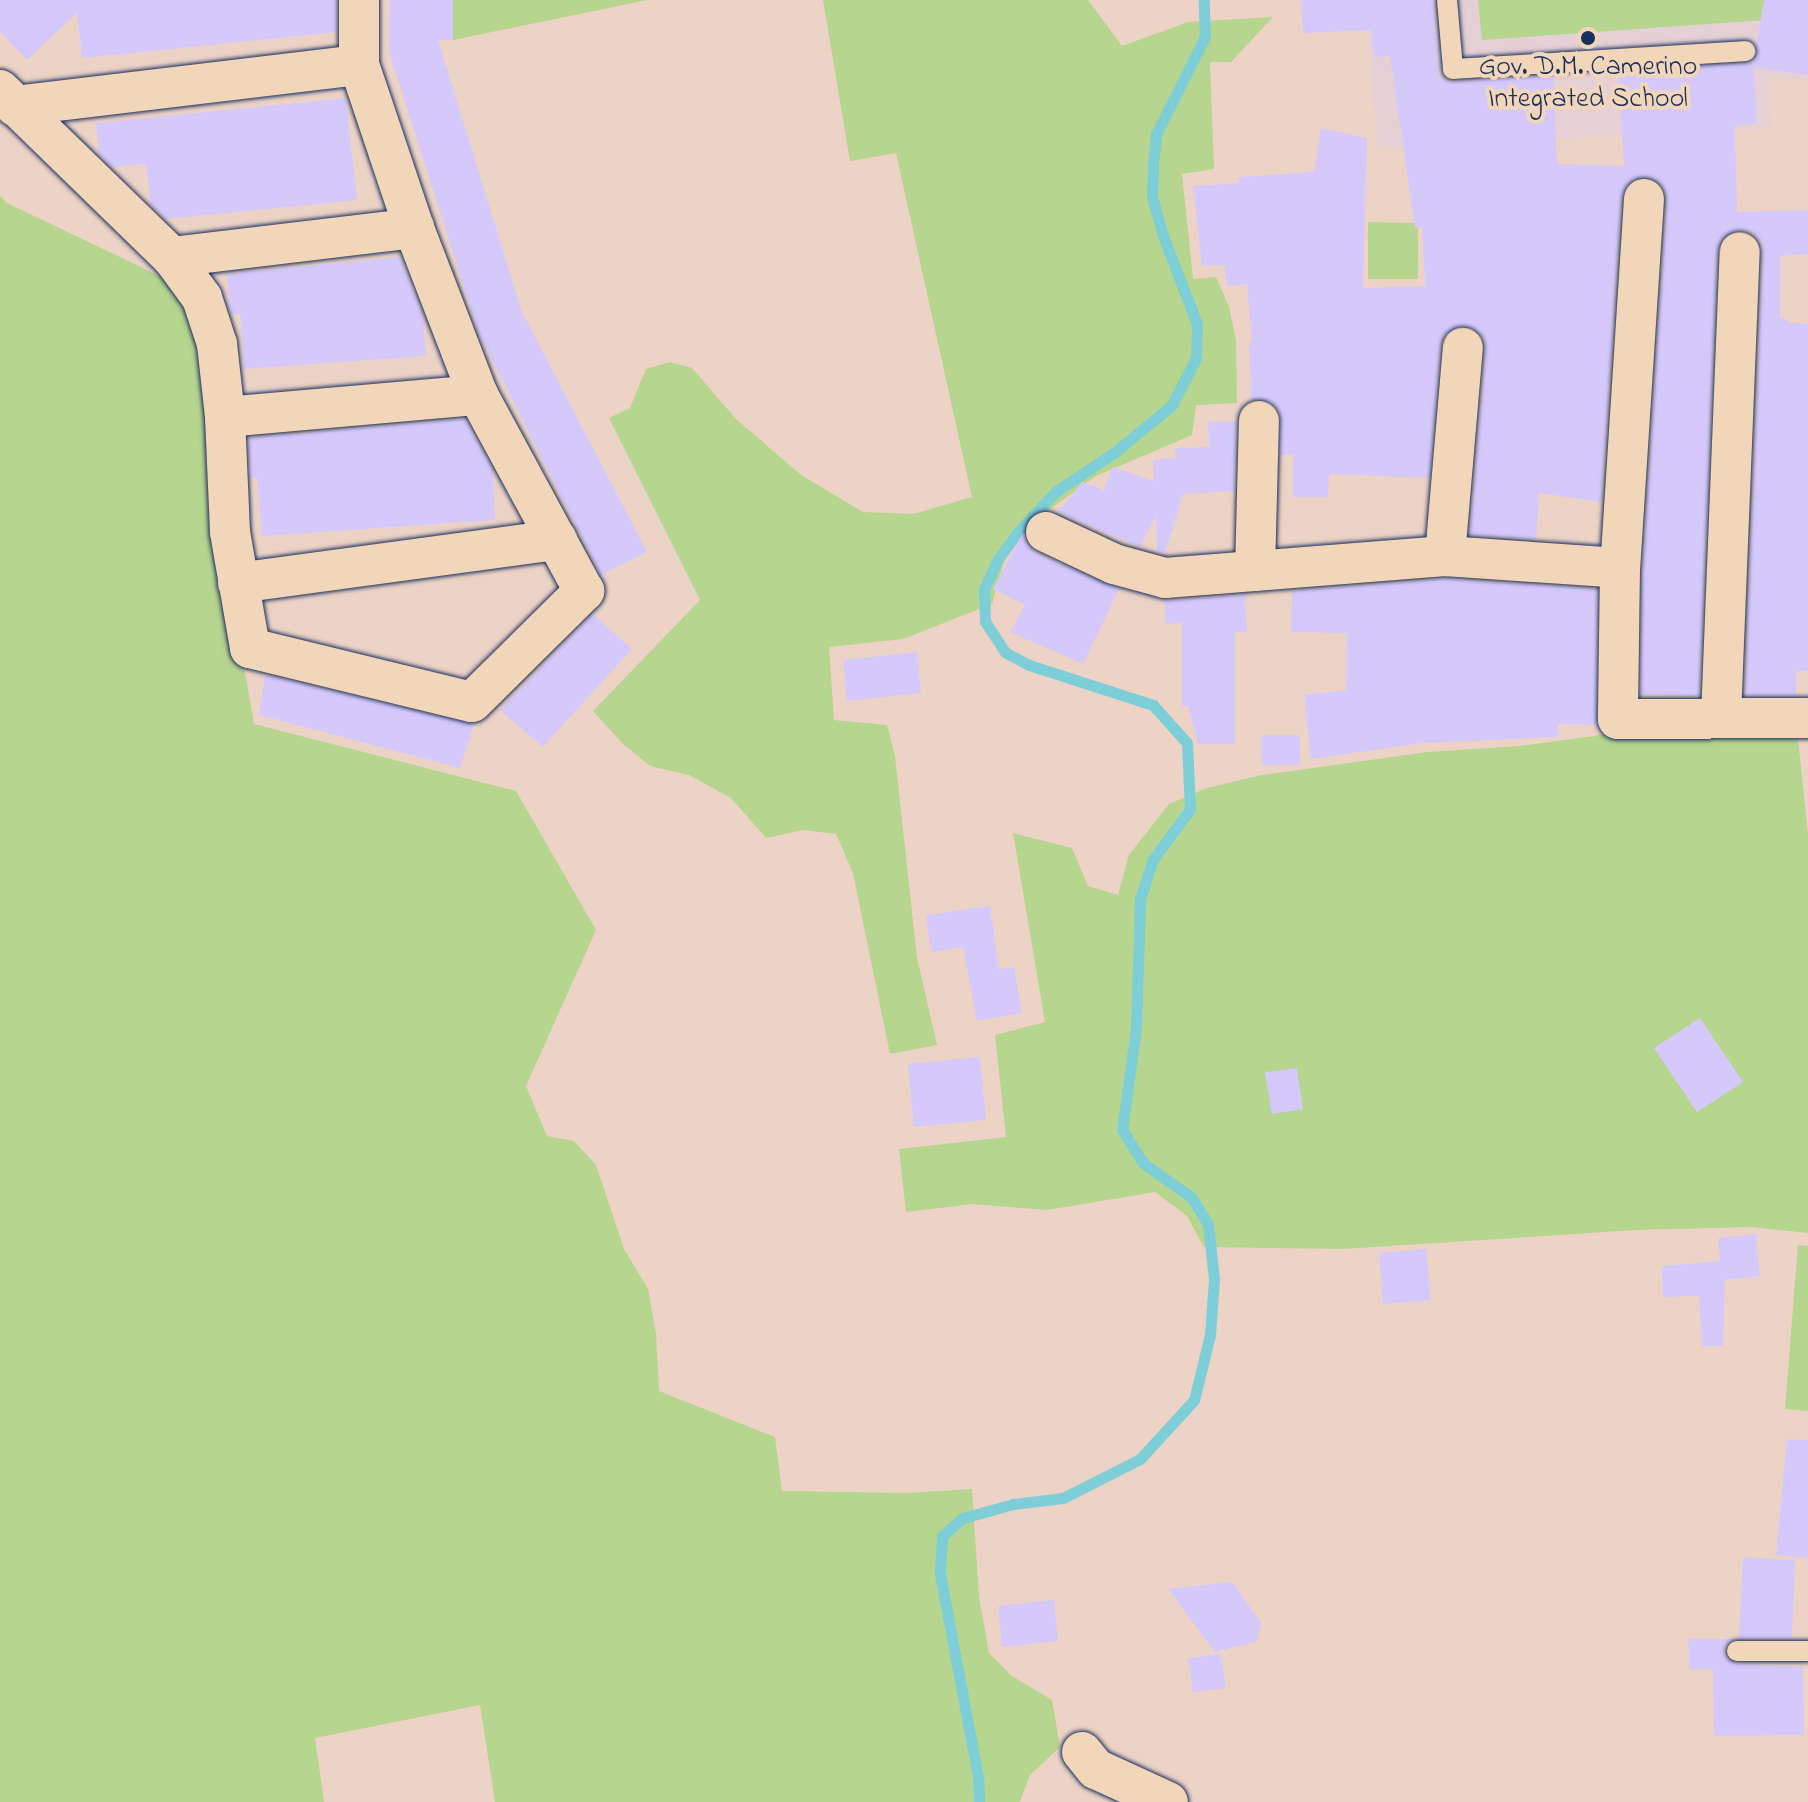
<!DOCTYPE html>
<style>
body{margin:0}
#map{position:relative;width:1808px;height:1802px;overflow:hidden;background:#ecd3c6;font-family:"Indie Flower",sans-serif}
div>[style]{position:absolute}
.built>*{inset:0;background:#e5d0d6}
.green>*{inset:0;background:#b6d58e}
.stream>*{height:11px;margin:-5.5px;padding:0 5.5px;transform-origin:5.5px;border-radius:5.5px;background:#7dced7}
.building>*{inset:0;background:#d5c9fc}
.roads{filter:drop-shadow(0 0 2px #1b2f5e) drop-shadow(0 0 2px #1b2f5e)}
.service>*{height:20px;margin:-10px;padding:0 10px;transform-origin:10px;border-radius:10px;background:#f2d6b9}
.minor>*{height:40px;margin:-20px;padding:0 20px;transform-origin:20px;border-radius:20px;background:#f2d6b9}
.dots>*{width:22px;height:22px;translate:-50% -50%;box-sizing:border-box;border:4px solid #f2d6b9;border-radius:50%}
span{translate:-50% -50%;white-space:nowrap;text-align:center;line-height:1.15;-webkit-text-stroke:8px #f2d6b9;paint-order:stroke}
.poi-label{font-size:28px;color:#1b2f5e}
</style>
<div id="map">
<div class="built">
<i style="clip-path:polygon(1365px 0,1808px 0,1808px 80px,1768px 76px,1770px 128px,1378px 148px)"></i>
</div>
<div class="green">
<i style="clip-path:polygon(453px 0,647px 0,453px 40px)"></i>
<i style="clip-path:polygon(823px 0,1088px 0,1122px 46px,1188px 22px,1273px 17px,1231px 62px,1210px 62px,1214px 169px,1182px 174px,1193px 279px,1216px 277px,1229px 307px,1236px 341px,1237px 403px,1196px 405px,1192px 435px,1096px 476px,1035px 520px,1005px 558px,992px 604px,903px 639px,829px 647px,834px 720px,887px 725px,895px 756px,917px 958px,937px 1045px,890px 1054px,853px 873px,836px 834px,803px 830px,766px 838px,731px 798px,689px 775px,650px 766px,622px 743px,593px 711px,700px 600px,609px 418px,630px 408px,646px 369px,670px 362px,692px 368px,736px 419px,801px 475px,863px 512px,913px 514px,972px 497px,896px 153px,850px 161px)"></i>
<i style="clip-path:polygon(1478px 0,1768px 0,1765px 20px,1482px 40px)"></i>
<i style="clip-path:polygon(0 196px,7px 203px,191px 291px,218px 518px,254px 724px,516px 791px,596px 930px,526px 1086px,547px 1136px,574px 1141px,596px 1165px,624px 1249px,648px 1289px,656px 1334px,659px 1391px,775px 1437px,782px 1491px,907px 1493px,972px 1489px,979px 1597px,989px 1653px,1012px 1676px,1052px 1700px,1060px 1747px,1030px 1775px,1020px 1802px,495px 1802px,480px 1705px,315px 1738px,324px 1802px,0 1802px)"></i>
<i style="clip-path:polygon(1368px 222px,1418px 223px,1418px 279px,1368px 279px)"></i>
<i style="clip-path:polygon(1797px 730px,1808px 834px,1808px 1233px,1751px 1227px,1636px 1230px,1343px 1249px,1204px 1247px,1187px 1216px,1155px 1192px,1047px 1210px,973px 1204px,906px 1212px,899px 1149px,1006px 1137px,995px 1035px,1045px 1022px,1013px 833px,1072px 848px,1088px 886px,1118px 895px,1129px 855px,1169px 804px,1207px 788px,1262px 775px,1428px 752px,1520px 746px,1608px 734px)"></i>
<i style="clip-path:polygon(1798px 1245px,1808px 1246px,1808px 1411px,1785px 1409px)"></i>
</div>
<div class="stream">
<i style="left:979px;top:1802px;width:25px;rotate:-92deg"></i>
<i style="left:978px;top:1777px;width:207px;rotate:-100.6deg"></i>
<i style="left:940px;top:1574px;width:38px;rotate:-87deg"></i>
<i style="left:942px;top:1536px;width:28px;rotate:-41deg"></i>
<i style="left:963px;top:1518px;width:52px;rotate:-15.6deg"></i>
<i style="left:1013px;top:1504px;width:50px;rotate:-6.8deg"></i>
<i style="left:1063px;top:1498px;width:86px;rotate:-26.9deg"></i>
<i style="left:1140px;top:1459px;width:80px;rotate:-47.5deg"></i>
<i style="left:1194px;top:1400px;width:67px;rotate:-76.2deg"></i>
<i style="left:1210px;top:1335px;width:56px;rotate:-85.9deg"></i>
<i style="left:1214px;top:1279px;width:55px;rotate:-96.2deg"></i>
<i style="left:1208px;top:1224px;width:32px;rotate:-122deg"></i>
<i style="left:1191px;top:1197px;width:59px;rotate:-144.7deg"></i>
<i style="left:1143px;top:1163px;width:39px;rotate:-122deg"></i>
<i style="left:1122px;top:1130px;width:103px;rotate:-82.2deg"></i>
<i style="left:1136px;top:1028px;width:129px;rotate:-88.2deg"></i>
<i style="left:1140px;top:899px;width:40px;rotate:-72deg"></i>
<i style="left:1152px;top:861px;width:64px;rotate:-53.8deg"></i>
<i style="left:1190px;top:809px;width:66px;rotate:-92.6deg"></i>
<i style="left:1187px;top:743px;width:51px;rotate:-131.8deg"></i>
<i style="left:1153px;top:705px;width:130px;rotate:-162.1deg"></i>
<i style="left:1029px;top:665px;width:27px;rotate:-152deg"></i>
<i style="left:1005px;top:652px;width:37px;rotate:-123deg"></i>
<i style="left:985px;top:621px;width:32px;rotate:-92deg"></i>
<i style="left:984px;top:589px;width:33px;rotate:-65deg"></i>
<i style="left:998px;top:559px;width:32px;rotate:-54deg"></i>
<i style="left:1017px;top:533px;width:56px;rotate:-47.2deg"></i>
<i style="left:1055px;top:492px;width:72px;rotate:-33.7deg"></i>
<i style="left:1115px;top:452px;width:74px;rotate:-39.5deg"></i>
<i style="left:1172px;top:405px;width:53px;rotate:-62.9deg"></i>
<i style="left:1196px;top:358px;width:34px;rotate:-88deg"></i>
<i style="left:1197px;top:324px;width:94px;rotate:-111.1deg"></i>
<i style="left:1163px;top:236px;width:41px;rotate:-105.4deg"></i>
<i style="left:1152px;top:196px;width:32px;rotate:-88deg"></i>
<i style="left:1153px;top:164px;width:30px;rotate:-84deg"></i>
<i style="left:1156px;top:134px;width:109px;rotate:-63.2deg"></i>
<i style="left:1205px;top:37px;width:37px;rotate:-92deg"></i>
</div>
<div class="building">
<i style="clip-path:polygon(0 0,336px 0,336px 32px,82px 58px,77px 13px,27px 60px,0 32px)"></i>
<i style="clip-path:polygon(390px 0,453px 0,453px 40px,438px 40px,522px 312px,647px 552px,601px 575px,479px 334px,389px 52px)"></i>
<i style="clip-path:polygon(1301px 0,1432px 0,1439px 78px,1454px 82px,1553px 76px,1557px 164px,1624px 166px,1618px 72px,1753px 63px,1757px 124px,1735px 125px,1737px 212px,1808px 210px,1808px 254px,1780px 256px,1780px 318px,1786px 319px,1786px 322px,1808px 324px,1808px 671px,1796px 671px,1796px 695px,1745px 695px,1763px 253px,1761px 242px,1753px 233px,1740px 229px,1721px 239px,1717px 251px,1699px 696px,1641px 694px,1643px 569px,1667px 200px,1664px 188px,1656px 180px,1645px 176px,1633px 179px,1625px 187px,1621px 198px,1601px 502px,1539px 493px,1536px 539px,1470px 535px,1486px 350px,1484px 339px,1477px 330px,1464px 325px,1445px 334px,1440px 346px,1429px 478px,1329px 474px,1328px 497px,1293px 497px,1293px 455px,1281px 455px,1280px 411px,1270px 401px,1251px 400px,1249px 342px,1252px 342px,1247px 284px,1227px 286px,1224px 265px,1202px 266px,1193px 186px,1239px 183px,1238px 177px,1314px 172px,1321px 128px,1367px 138px,1363px 288px,1425px 286px,1422px 227px,1415px 228px,1390px 56px,1374px 57px,1371px 30px,1303px 33px)"></i>
<i style="clip-path:polygon(1764px 0,1808px 0,1808px 75px,1753px 67px)"></i>
<i style="clip-path:polygon(346px 98px,357px 200px,166px 219px,151px 204px,146px 164px,112px 167px,99px 154px,96px 123px)"></i>
<i style="clip-path:polygon(400px 257px,423px 316px,426px 356px,244px 369px,240px 314px,232px 314px,230px 309px,227px 274px)"></i>
<i style="clip-path:polygon(465px 419px,493px 470px,495px 520px,262px 536px,257px 478px,251px 478px,249px 438px)"></i>
<i style="clip-path:polygon(1236px 421px,1234px 491px,1183px 494px,1165px 554px,1157px 552px,1156px 516px,1140px 547px,1058px 512px,1082px 482px,1104px 490px,1112px 467px,1154px 481px,1153px 460px,1176px 458px,1175px 448px,1209px 447px,1208px 422px)"></i>
<i style="clip-path:polygon(1023px 533px,1027px 544px,1036px 553px,1119px 589px,1083px 664px,1010px 632px,1025px 605px,993px 589px)"></i>
<i style="clip-path:polygon(1445px 579px,1597px 589px,1597px 725px,1558px 724px,1558px 737px,1423px 743px,1311px 759px,1304px 695px,1346px 690px,1347px 633px,1291px 632px,1292px 591px)"></i>
<i style="clip-path:polygon(1245px 595px,1247px 632px,1235px 632px,1235px 744px,1198px 744px,1188px 706px,1182px 706px,1182px 623px,1166px 624px,1164px 601px)"></i>
<i style="clip-path:polygon(593px 614px,632px 649px,543px 747px,500px 710px)"></i>
<i style="clip-path:polygon(917px 652px,921px 693px,847px 701px,843px 660px)"></i>
<i style="clip-path:polygon(265px 675px,474px 724px,460px 768px,259px 715px)"></i>
<i style="clip-path:polygon(1261px 735px,1300px 735px,1300px 765px,1262px 765px)"></i>
<i style="clip-path:polygon(990px 906px,999px 969px,1014px 967px,1022px 1013px,977px 1021px,963px 947px,931px 952px,926px 915px)"></i>
<i style="clip-path:polygon(1700px 1018px,1743px 1082px,1697px 1112px,1654px 1048px)"></i>
<i style="clip-path:polygon(980px 1057px,986px 1120px,914px 1127px,908px 1064px)"></i>
<i style="clip-path:polygon(1297px 1068px,1303px 1109px,1272px 1114px,1265px 1072px)"></i>
<i style="clip-path:polygon(1756px 1234px,1760px 1276px,1725px 1280px,1723px 1346px,1702px 1346px,1699px 1296px,1663px 1297px,1662px 1266px,1720px 1261px,1718px 1238px)"></i>
<i style="clip-path:polygon(1426px 1249px,1431px 1300px,1383px 1304px,1379px 1253px)"></i>
<i style="clip-path:polygon(1787px 1439px,1808px 1440px,1808px 1558px,1776px 1555px)"></i>
<i style="clip-path:polygon(1743px 1557px,1795px 1560px,1792px 1638px,1739px 1638px)"></i>
<i style="clip-path:polygon(1232px 1582px,1261px 1623px,1256px 1642px,1215px 1652px,1168px 1589px)"></i>
<i style="clip-path:polygon(1054px 1600px,1058px 1641px,1002px 1647px,998px 1606px)"></i>
<i style="clip-path:polygon(1688px 1639px,1734px 1639px,1726px 1644px,1724px 1652px,1726px 1658px,1736px 1664px,1803px 1667px,1804px 1735px,1714px 1736px,1713px 1669px,1689px 1669px)"></i>
<i style="clip-path:polygon(1221px 1654px,1226px 1688px,1193px 1692px,1188px 1658px)"></i>
</div>
<div class="roads">
<div class="service">
<i style="left:1447px;top:0;width:69px;rotate:85deg"></i>
<i style="left:1453px;top:69px;width:293px;rotate:-3.5deg"></i>
<i style="left:1737px;top:1651px;width:71px"></i>
</div>
<div class="minor">
<i style="left:0;top:90px;width:240px;rotate:44.2deg"></i>
<i style="left:172px;top:257px;width:51px;rotate:53.8deg"></i>
<i style="left:202px;top:298px;width:48px;rotate:71.9deg"></i>
<i style="left:217px;top:344px;width:73px;rotate:83.7deg"></i>
<i style="left:225px;top:417px;width:115px;rotate:87.5deg"></i>
<i style="left:230px;top:532px;width:118px;rotate:80.2deg"></i>
<i style="left:250px;top:648px;width:228px;rotate:13.7deg"></i>
<i style="left:472px;top:702px;width:158px;rotate:-44.7deg"></i>
<i style="left:584px;top:591px;width:223px;rotate:-118.4deg"></i>
<i style="left:478px;top:395px;width:179px;rotate:-111deg"></i>
<i style="left:414px;top:228px;width:172px;rotate:-108.6deg"></i>
<i style="left:359px;top:65px;width:65px;rotate:-90deg"></i>
<i style="left:15px;top:106px;width:346px;rotate:-6.8deg"></i>
<i style="left:1644px;top:199px;width:370px;rotate:93.7deg"></i>
<i style="left:1620px;top:568px;width:151px;rotate:90.8deg"></i>
<i style="left:1618px;top:719px;width:190px;rotate:-0.3deg"></i>
<i style="left:172px;top:257px;width:244px;rotate:-6.8deg"></i>
<i style="left:225px;top:417px;width:254px;rotate:-5deg"></i>
<i style="left:1046px;top:532px;width:75px;rotate:25.2deg"></i>
<i style="left:1114px;top:564px;width:53px;rotate:15.4deg"></i>
<i style="left:1165px;top:578px;width:281px;rotate:-4.5deg"></i>
<i style="left:1445px;top:556px;width:175px;rotate:3.9deg"></i>
<i style="left:1445px;top:556px;width:209px;rotate:-85.1deg"></i>
<i style="left:1255px;top:571px;width:150px;rotate:-88.5deg"></i>
<i style="left:238px;top:583px;width:322px;rotate:-7.7deg"></i>
<i style="left:1721px;top:717px;width:465px;rotate:-87.7deg"></i>
<i style="left:1082px;top:1752px;width:22px;rotate:51deg"></i>
<i style="left:1096px;top:1769px;width:79px;rotate:24.6deg"></i>
</div>
</div>
<div class="dots">
<i style="left:1588px;top:38px;background:#1b2f5e"></i>
</div>
<div class="poi-label">
<span style="left:1588px;top:84px">Gov. D.M. Camerino<br>Integrated School</span>
</div>
</div>
